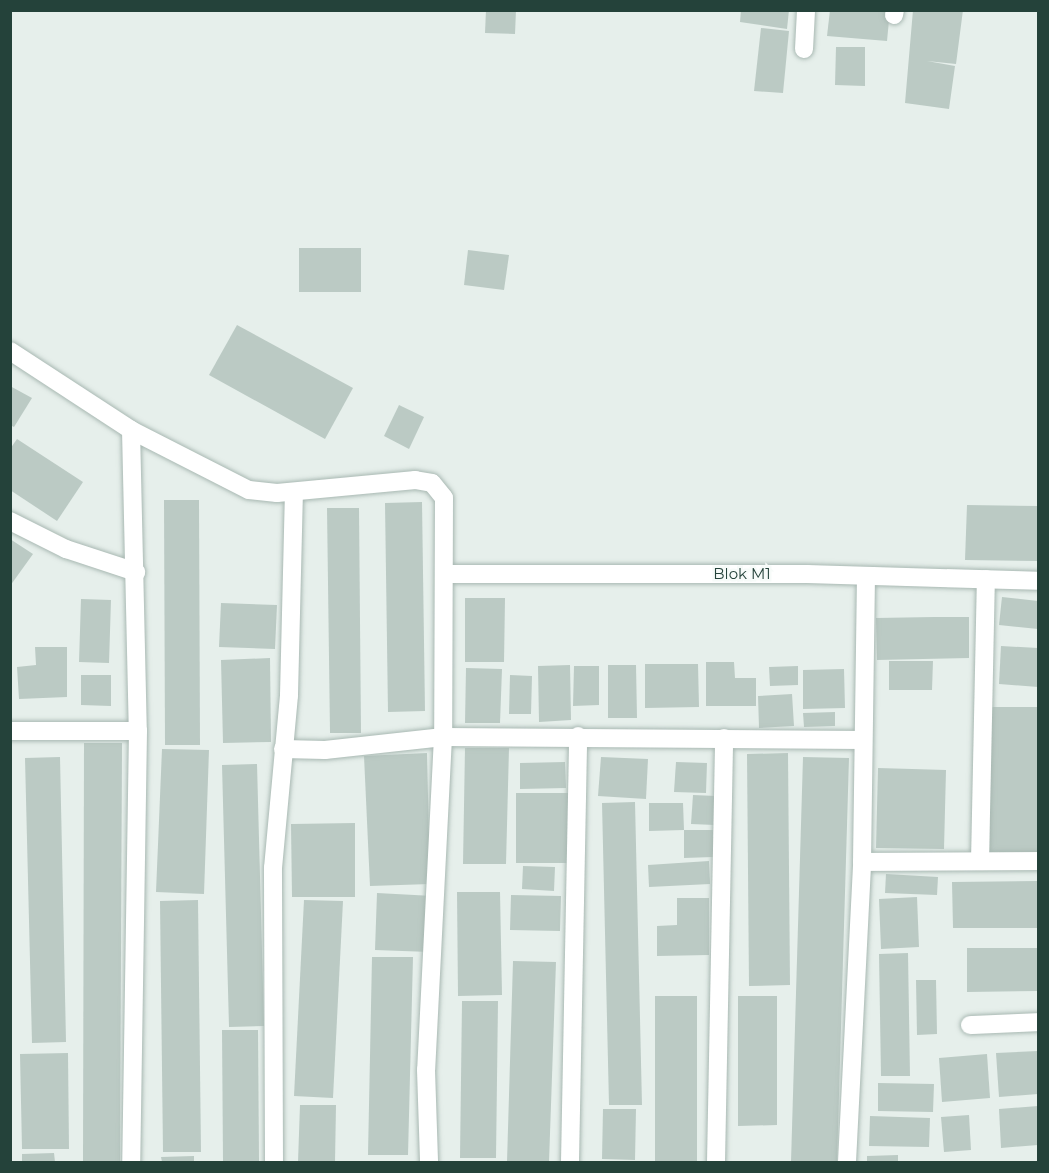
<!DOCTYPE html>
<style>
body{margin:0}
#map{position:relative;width:1049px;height:1173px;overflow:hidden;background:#e6efeb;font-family:Montserrat,sans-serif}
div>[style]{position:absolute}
.building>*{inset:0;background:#bbcac4}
.roads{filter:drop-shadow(0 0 2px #a8b8b2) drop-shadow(0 0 2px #a8b8b2)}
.street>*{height:18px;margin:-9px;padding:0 9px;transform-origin:9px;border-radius:9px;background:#fff}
span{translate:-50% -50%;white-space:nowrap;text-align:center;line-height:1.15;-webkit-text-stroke:5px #f7fbf9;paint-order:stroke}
.street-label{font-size:15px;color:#24423a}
.frame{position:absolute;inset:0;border:12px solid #24423a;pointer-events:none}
</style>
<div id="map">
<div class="building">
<i style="clip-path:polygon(486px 10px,516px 10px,515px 34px,485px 33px)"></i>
<i style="clip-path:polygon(741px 10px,789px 10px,787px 29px,740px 22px)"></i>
<i style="clip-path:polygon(830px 10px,890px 10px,887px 41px,827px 36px)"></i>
<i style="clip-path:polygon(913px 10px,963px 10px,956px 64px,927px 61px,955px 66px,949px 109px,905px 103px)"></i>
<i style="clip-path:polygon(761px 28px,789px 31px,783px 93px,754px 91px)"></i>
<i style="clip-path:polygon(836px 47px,865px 47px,865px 86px,835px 85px)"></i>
<i style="clip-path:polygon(299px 248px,361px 248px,361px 292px,299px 292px)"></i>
<i style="clip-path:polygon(468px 250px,509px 255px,504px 290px,464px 285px)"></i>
<i style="clip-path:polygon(237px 325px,353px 388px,325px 439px,209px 375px)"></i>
<i style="clip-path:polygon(10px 386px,32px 398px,14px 427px,10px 425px)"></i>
<i style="clip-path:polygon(399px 405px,424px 417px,409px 449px,384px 436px)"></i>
<i style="clip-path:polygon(17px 439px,83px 482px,57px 521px,10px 490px,10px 449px)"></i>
<i style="clip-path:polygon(164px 500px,199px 500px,200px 745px,165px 745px)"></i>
<i style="clip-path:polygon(422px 502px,425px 711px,388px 712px,385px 503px)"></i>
<i style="clip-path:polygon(967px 505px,1038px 506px,1038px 561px,965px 560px)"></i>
<i style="clip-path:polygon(327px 508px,359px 508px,361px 733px,330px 733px)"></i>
<i style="clip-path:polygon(10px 539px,33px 554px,10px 586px)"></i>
<i style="clip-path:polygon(1002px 597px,1038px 601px,1038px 629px,999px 625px)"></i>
<i style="clip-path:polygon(465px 598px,505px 598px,504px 662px,465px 662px)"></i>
<i style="clip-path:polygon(81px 599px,111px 600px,109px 663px,79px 662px)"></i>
<i style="clip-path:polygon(221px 603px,277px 605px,275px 649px,219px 647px)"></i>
<i style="clip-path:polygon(934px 617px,969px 617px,969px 658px,877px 660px,876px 618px)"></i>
<i style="clip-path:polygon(1001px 646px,1038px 648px,1038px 687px,999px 684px)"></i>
<i style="clip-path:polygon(35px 647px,67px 647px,67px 697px,19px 699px,17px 667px,36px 665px)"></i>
<i style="clip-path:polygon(270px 658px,271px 742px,223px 743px,221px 660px)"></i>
<i style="clip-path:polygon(889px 661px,933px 661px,932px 690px,889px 690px)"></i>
<i style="clip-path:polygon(706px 662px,734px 662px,735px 678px,756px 678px,756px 706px,706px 706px)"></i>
<i style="clip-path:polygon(645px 664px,698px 664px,699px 707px,645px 708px)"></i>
<i style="clip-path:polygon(570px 665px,571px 720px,539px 722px,538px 666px)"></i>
<i style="clip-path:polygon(608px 665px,636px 665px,637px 718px,608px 718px)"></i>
<i style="clip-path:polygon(574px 666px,599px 666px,599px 705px,573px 706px)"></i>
<i style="clip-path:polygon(798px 666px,798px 685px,770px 686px,769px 667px)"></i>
<i style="clip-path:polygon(466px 668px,502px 669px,500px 723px,465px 723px)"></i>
<i style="clip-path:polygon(844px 669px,845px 708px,803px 709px,803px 670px)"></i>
<i style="clip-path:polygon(81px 675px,111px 675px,111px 706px,81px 705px)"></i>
<i style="clip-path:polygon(510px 675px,532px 676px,531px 714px,509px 714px)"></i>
<i style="clip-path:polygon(792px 694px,794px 726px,759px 728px,758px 696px)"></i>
<i style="clip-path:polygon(990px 707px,1038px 707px,1037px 853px,990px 853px)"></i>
<i style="clip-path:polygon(835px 712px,835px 726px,804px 727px,803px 713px)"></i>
<i style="clip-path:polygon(84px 743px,122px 743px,120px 1162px,83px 1162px)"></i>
<i style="clip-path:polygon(465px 748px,509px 748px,506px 864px,463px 864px)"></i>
<i style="clip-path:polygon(162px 749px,209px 750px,204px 894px,156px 892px)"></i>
<i style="clip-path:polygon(427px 753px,430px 884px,370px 886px,364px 756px)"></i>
<i style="clip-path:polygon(788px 753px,790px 985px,749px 986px,747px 754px)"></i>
<i style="clip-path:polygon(60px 757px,66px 1042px,32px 1043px,25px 758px)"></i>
<i style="clip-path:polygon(601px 757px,648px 759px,646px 799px,598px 796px)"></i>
<i style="clip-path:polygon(803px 757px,849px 758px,837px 1162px,791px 1162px)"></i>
<i style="clip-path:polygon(565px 762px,566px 788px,520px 789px,520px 763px)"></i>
<i style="clip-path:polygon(676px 762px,707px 763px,706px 793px,674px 792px)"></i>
<i style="clip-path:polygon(257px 764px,264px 1026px,229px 1027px,222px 765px)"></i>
<i style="clip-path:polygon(878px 768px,946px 770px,944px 849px,876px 848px)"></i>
<i style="clip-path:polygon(516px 793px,568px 793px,568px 863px,516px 863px)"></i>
<i style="clip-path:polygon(693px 795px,716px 796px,715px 825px,691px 824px)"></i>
<i style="clip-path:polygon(635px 802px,642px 1105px,609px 1105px,602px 803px)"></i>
<i style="clip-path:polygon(649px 803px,683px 803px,684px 830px,649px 831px)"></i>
<i style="clip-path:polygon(355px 823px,355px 897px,292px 897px,291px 824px)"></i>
<i style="clip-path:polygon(684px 830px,713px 830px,713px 857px,684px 858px)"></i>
<i style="clip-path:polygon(709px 861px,710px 884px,649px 887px,648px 865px)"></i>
<i style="clip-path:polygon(523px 866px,555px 867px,554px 891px,522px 889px)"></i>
<i style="clip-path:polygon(886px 874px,938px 877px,937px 895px,885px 893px)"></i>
<i style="clip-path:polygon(1038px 881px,1038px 928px,953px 928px,952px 882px)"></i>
<i style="clip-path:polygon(457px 892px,500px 892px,502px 995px,458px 996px)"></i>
<i style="clip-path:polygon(377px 893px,433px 896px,430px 952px,375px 950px)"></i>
<i style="clip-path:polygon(511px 895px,561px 896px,560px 931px,510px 930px)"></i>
<i style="clip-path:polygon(917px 897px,919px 947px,881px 949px,879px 899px)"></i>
<i style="clip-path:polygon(677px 898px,709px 898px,709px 955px,657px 956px,657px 926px,677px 925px)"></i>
<i style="clip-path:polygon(198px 900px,201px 1152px,163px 1152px,160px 901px)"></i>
<i style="clip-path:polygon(304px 900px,343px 901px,333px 1098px,294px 1096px)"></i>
<i style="clip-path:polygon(967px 948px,1038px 948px,1038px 991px,967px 992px)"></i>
<i style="clip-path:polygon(908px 953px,910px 1076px,881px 1076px,879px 954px)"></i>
<i style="clip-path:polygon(372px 957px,413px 957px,408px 1155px,368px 1155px)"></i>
<i style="clip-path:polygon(513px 961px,556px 962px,549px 1162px,507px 1162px)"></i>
<i style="clip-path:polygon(916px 980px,936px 980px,937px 1034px,917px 1035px)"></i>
<i style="clip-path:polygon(655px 996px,697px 996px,697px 1162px,655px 1162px)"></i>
<i style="clip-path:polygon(738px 996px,777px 996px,777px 1125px,738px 1126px)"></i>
<i style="clip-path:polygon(462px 1001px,498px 1001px,496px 1158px,460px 1158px)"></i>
<i style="clip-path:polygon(222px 1030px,258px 1030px,259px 1162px,223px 1162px)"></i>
<i style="clip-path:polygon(1038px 1051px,1038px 1094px,999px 1097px,996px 1053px)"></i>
<i style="clip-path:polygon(68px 1053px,69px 1149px,22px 1149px,20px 1054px)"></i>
<i style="clip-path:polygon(987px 1054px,990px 1098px,942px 1102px,939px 1058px)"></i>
<i style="clip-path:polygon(878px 1083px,934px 1084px,933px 1112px,878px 1111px)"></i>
<i style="clip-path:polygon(300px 1105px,336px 1105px,335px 1162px,298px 1162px)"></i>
<i style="clip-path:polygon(1038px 1106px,1038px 1145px,1001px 1148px,999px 1109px)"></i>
<i style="clip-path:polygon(603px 1109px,636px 1109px,635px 1160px,602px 1159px)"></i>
<i style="clip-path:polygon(969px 1115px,971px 1150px,944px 1152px,941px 1117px)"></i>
<i style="clip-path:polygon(870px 1116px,930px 1118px,929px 1147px,869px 1146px)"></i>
<i style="clip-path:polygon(54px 1153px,55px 1162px,22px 1162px,22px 1154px)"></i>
<i style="clip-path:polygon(898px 1155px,898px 1162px,867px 1162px,867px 1156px)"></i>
<i style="clip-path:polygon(194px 1156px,194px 1162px,162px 1162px,161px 1157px)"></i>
</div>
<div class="roads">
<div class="street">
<i style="left:894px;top:15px;width:5px;rotate:-79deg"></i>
<i style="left:804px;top:49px;width:39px;rotate:-87deg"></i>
<i style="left:10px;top:351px;width:145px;rotate:33.1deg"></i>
<i style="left:131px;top:430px;width:132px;rotate:27deg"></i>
<i style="left:249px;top:490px;width:28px;rotate:6deg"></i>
<i style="left:277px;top:493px;width:139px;rotate:-5.4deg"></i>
<i style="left:415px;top:480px;width:17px;rotate:10deg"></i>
<i style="left:432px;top:483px;width:19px;rotate:51deg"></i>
<i style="left:444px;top:498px;width:239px;rotate:90.2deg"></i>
<i style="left:443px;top:737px;width:333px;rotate:92.9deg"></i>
<i style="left:426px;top:1070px;width:92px;rotate:88.1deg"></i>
<i style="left:131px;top:430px;width:301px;rotate:88.7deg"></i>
<i style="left:138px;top:731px;width:431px;rotate:90.9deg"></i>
<i style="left:10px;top:521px;width:63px;rotate:26.6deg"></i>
<i style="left:66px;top:549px;width:74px;rotate:18.2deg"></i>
<i style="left:445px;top:574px;width:362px"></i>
<i style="left:807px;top:574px;width:231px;rotate:1.7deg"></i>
<i style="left:10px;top:731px;width:128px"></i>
<i style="left:283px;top:749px;width:42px;rotate:1.4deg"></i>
<i style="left:325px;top:750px;width:119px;rotate:-6.3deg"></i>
<i style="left:443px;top:737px;width:420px;rotate:0.4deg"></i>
<i style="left:980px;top:861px;width:282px;rotate:-88.8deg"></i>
<i style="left:862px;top:862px;width:176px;rotate:-0.3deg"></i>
<i style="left:970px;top:1025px;width:68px;rotate:-2.5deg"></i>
<i style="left:274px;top:1162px;width:294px;rotate:-90.2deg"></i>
<i style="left:273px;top:868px;width:174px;rotate:-84.7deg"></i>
<i style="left:289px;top:695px;width:203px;rotate:-88.6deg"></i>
<i style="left:570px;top:1162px;width:426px;rotate:-88.9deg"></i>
<i style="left:716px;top:1162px;width:424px;rotate:-88.9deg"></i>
<i style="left:847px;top:1162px;width:300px;rotate:-87.1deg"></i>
<i style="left:862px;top:862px;width:286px;rotate:-89.2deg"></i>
</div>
</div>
<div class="street-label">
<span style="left:742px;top:574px">Blok M1</span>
</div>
<div class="frame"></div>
</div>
